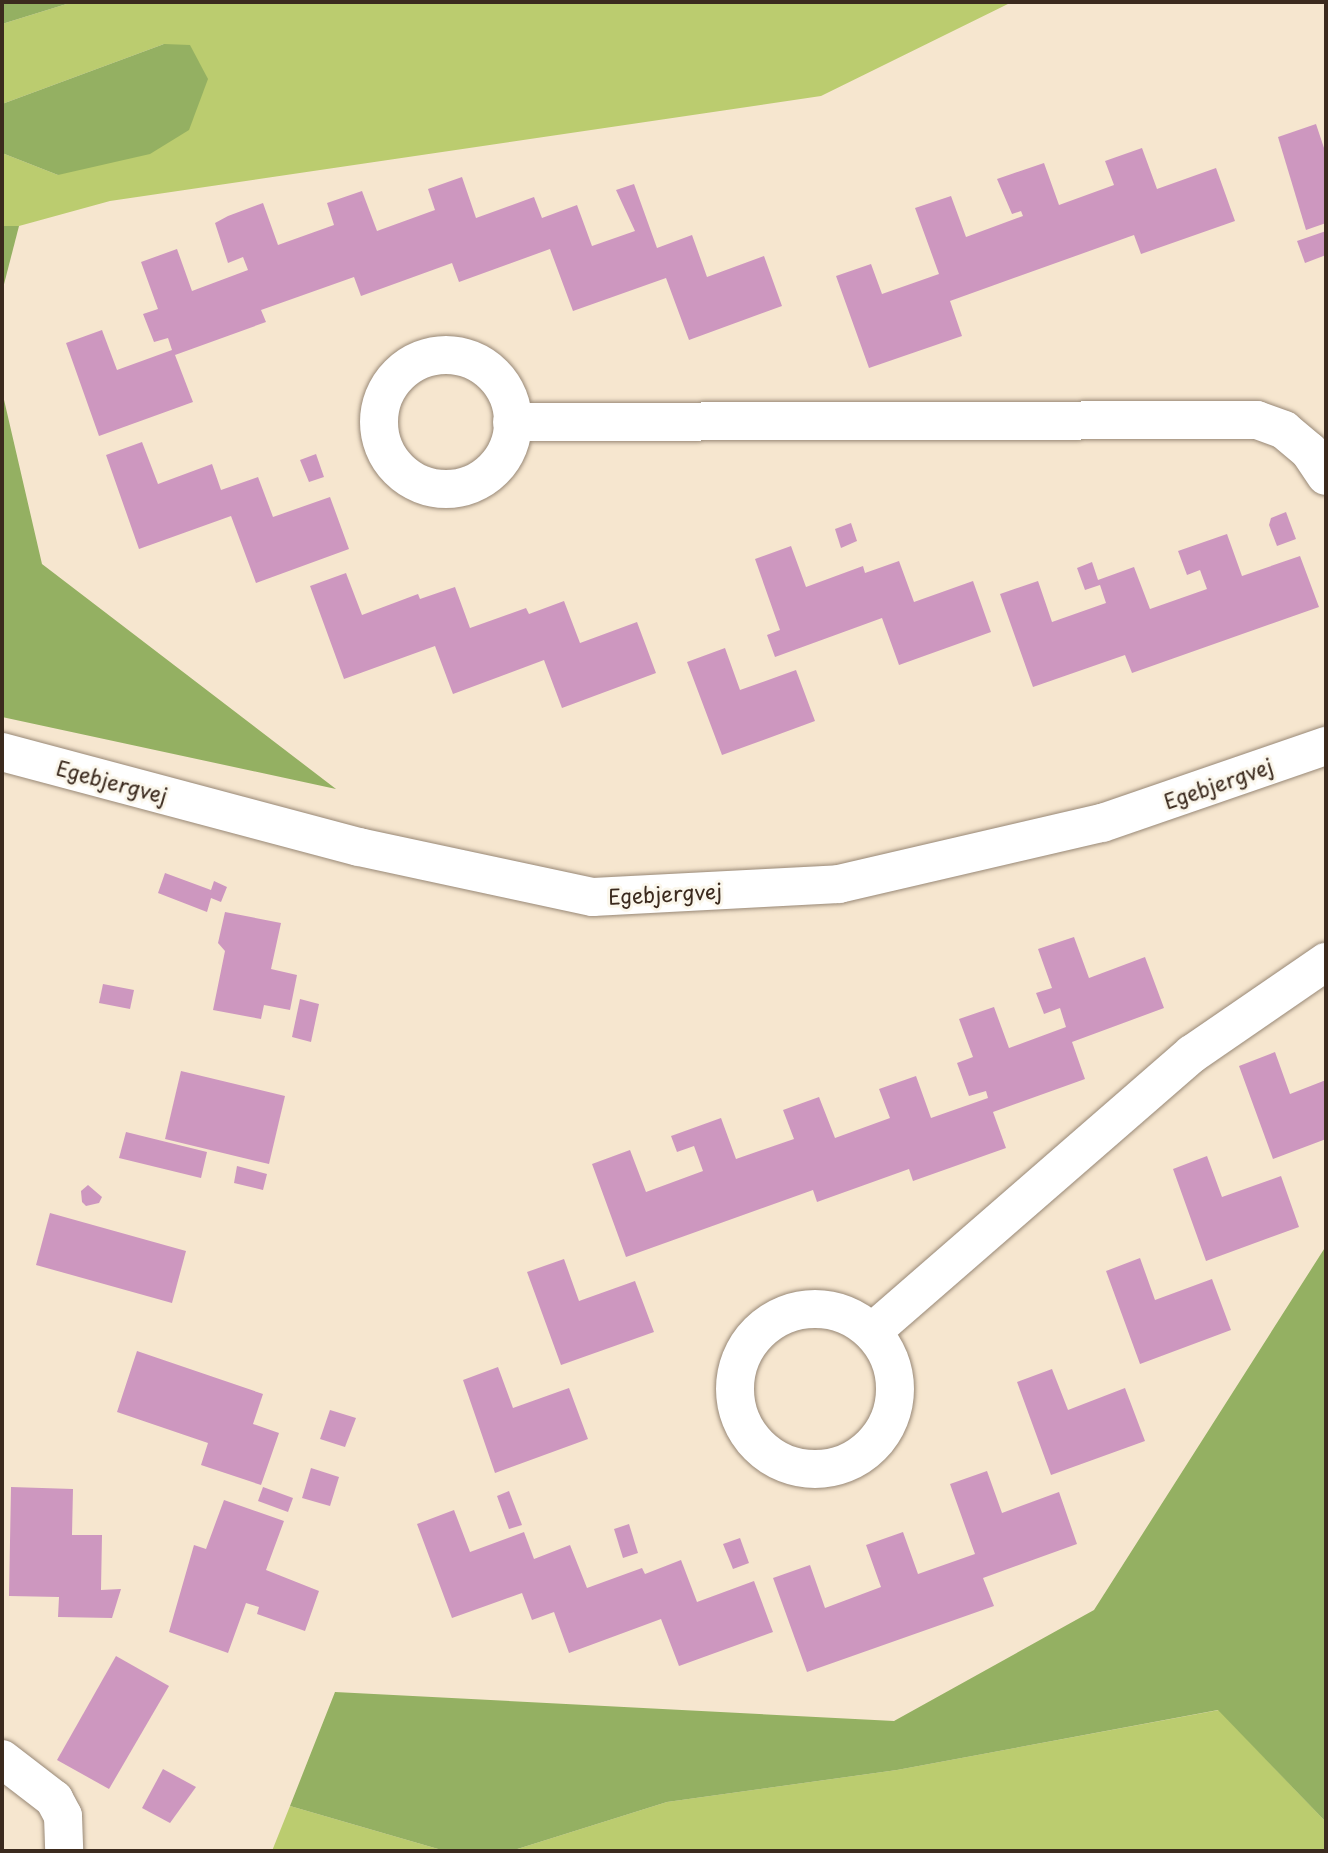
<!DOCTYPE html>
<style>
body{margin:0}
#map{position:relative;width:1328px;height:1853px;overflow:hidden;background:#f6e6cf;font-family:"Playpen Sans",sans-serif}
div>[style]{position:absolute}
.green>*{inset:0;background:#bbcc6f}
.forest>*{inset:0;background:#94b062}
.building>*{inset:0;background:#cd97bf}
.roads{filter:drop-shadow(0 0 2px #988876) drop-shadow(0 0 2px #988876)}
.street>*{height:38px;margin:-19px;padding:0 19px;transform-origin:19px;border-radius:19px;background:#fff}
.street>.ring{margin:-19px;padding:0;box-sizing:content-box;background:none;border:38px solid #fff;border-radius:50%}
span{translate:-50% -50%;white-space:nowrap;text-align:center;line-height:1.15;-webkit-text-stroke:6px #fbf7ec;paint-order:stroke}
.street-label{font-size:21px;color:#3b2a1e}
.frame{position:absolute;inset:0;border:4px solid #3b2a1e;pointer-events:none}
</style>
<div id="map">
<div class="green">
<i style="clip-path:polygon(73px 2px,1012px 2px,821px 96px,110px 201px,19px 226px,2px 226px,2px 153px,58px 175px,164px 44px,2px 104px,2px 24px)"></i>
<i style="clip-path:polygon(1219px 1710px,1326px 1822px,1326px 1851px,511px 1851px,667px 1802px,897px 1770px)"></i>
<i style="clip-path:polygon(290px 1806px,445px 1851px,272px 1851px)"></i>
</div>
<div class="forest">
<i style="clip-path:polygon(2px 2px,73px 2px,2px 24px)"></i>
<i style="clip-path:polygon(164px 44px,190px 45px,208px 79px,189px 130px,150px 154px,58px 175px,2px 153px,2px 104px)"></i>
<i style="clip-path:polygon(2px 226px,19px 226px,2px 292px)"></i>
<i style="clip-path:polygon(2px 391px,42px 564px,336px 789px,2px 717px)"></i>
<i style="clip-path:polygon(1326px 1246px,1326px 1822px,1218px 1710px,897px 1770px,667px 1802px,511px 1851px,445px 1851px,290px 1806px,335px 1692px,894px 1721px,1094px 1610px)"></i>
</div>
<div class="building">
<i style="clip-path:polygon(1316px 124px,1326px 154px,1326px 223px,1306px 230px,1278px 137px)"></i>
<i style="clip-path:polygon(1142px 148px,1157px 189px,1216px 168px,1235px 221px,1141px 254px,1134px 235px,950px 301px,962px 336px,869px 368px,836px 276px,871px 264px,882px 294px,939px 274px,915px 208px,951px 196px,966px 237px,1023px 216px,1021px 211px,1012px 214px,997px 179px,1044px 163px,1059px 205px,1114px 185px,1105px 161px)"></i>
<i style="clip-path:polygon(462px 177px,476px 218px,534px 197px,542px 218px,577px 205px,592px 246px,635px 231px,616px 190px,634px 184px,657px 248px,692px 235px,707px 277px,764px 256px,782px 306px,689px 340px,666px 278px,573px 311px,550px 249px,459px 282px,452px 263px,361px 296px,354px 277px,261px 310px,266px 322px,175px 355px,193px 402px,99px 436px,66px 343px,102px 330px,117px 370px,172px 350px,168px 338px,154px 342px,143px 314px,158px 309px,141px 262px,177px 249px,192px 291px,248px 270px,243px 257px,228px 263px,215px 223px,228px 216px,263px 203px,278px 245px,334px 225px,327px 203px,362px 191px,377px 231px,435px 210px,428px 189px)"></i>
<i style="clip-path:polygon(1326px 231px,1326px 255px,1305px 263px,1297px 241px)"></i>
<i style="clip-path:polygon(142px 442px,158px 484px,212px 464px,221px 490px,258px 477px,273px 517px,330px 497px,349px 549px,256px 583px,231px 516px,139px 549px,106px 455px)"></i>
<i style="clip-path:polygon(316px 454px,324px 477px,309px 482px,300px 460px)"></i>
<i style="clip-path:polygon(1286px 512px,1296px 539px,1277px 546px,1269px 525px,1271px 518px)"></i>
<i style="clip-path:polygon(851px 523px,857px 541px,841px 548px,835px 529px)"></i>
<i style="clip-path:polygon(1227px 534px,1242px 576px,1300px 556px,1319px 607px,1132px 673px,1125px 655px,1033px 687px,1000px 594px,1038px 581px,1052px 622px,1106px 603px,1100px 585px,1085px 590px,1077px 568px,1092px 562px,1098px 580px,1134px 567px,1150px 609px,1207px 589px,1200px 570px,1187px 575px,1178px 551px)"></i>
<i style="clip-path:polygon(791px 546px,806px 587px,863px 566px,865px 573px,899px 561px,914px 602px,973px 581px,991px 632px,899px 665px,882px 618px,775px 657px,767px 635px,780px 630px,755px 559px)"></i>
<i style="clip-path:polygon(346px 573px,362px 615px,418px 594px,420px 599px,455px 587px,470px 628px,526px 608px,529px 614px,564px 601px,580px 643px,637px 622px,656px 673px,562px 708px,544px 660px,453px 694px,435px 646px,344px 679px,310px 586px)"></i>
<i style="clip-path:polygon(725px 648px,740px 690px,796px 670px,815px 721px,722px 755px,687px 662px)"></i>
<i style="clip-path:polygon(165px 873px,211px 890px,214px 881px,227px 887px,221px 902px,211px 898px,207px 912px,158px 893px)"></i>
<i style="clip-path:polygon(225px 912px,281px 923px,271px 969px,297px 975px,290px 1010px,264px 1005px,261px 1019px,213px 1010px,225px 951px,218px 943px)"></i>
<i style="clip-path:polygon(1074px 937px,1089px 978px,1145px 957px,1164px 1008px,1072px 1042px,1085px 1079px,993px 1112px,1006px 1148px,913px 1181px,909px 1169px,817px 1202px,813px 1190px,626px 1257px,592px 1164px,630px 1150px,646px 1192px,703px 1171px,694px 1146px,677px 1152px,671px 1136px,721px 1118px,736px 1159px,794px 1139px,783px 1110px,819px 1097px,835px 1138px,890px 1118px,879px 1089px,916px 1076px,931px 1118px,988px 1098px,986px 1091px,969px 1096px,957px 1063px,973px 1057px,959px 1019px,994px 1007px,1009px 1048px,1066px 1027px,1060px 1008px,1044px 1014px,1036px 993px,1052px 988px,1038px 949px)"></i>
<i style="clip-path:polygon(103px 984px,134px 990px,130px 1009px,99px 1003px)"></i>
<i style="clip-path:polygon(300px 999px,319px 1004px,311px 1042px,292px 1037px)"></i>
<i style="clip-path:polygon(1275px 1052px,1290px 1094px,1326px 1080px,1326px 1139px,1273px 1159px,1239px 1066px)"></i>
<i style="clip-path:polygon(181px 1071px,285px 1096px,269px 1164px,165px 1139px)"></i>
<i style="clip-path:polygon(126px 1132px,207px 1152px,201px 1178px,119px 1158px)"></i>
<i style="clip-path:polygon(1207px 1156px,1222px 1197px,1281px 1176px,1299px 1227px,1206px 1261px,1173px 1169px)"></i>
<i style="clip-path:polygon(237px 1166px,267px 1174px,263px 1190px,234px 1183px)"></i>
<i style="clip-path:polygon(88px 1185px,102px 1197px,99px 1203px,86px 1206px,82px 1202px,81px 1191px)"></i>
<i style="clip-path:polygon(50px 1213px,186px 1251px,172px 1303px,36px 1265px)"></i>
<i style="clip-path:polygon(1140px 1258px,1155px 1300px,1212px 1279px,1231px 1330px,1140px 1364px,1106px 1271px)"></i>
<i style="clip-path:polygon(564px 1259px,579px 1301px,635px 1281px,654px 1332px,561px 1365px,527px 1272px)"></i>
<i style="clip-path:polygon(137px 1351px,263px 1394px,253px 1424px,279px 1433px,261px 1485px,201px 1465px,208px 1443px,117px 1412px)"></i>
<i style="clip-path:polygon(498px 1367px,513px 1408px,569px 1388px,588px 1439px,495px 1473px,463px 1380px)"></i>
<i style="clip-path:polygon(1052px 1369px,1068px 1410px,1125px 1388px,1145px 1441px,1051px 1475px,1017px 1382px)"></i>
<i style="clip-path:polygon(330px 1410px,356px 1418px,345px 1447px,320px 1439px)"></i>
<i style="clip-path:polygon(311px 1468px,339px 1477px,330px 1506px,302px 1498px)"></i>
<i style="clip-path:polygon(987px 1471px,1002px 1513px,1059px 1492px,1077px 1544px,983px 1578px,994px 1606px,807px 1672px,773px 1578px,810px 1565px,825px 1608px,881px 1587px,866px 1545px,903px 1532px,918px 1574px,975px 1554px,950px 1484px)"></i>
<i style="clip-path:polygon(11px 1487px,73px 1489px,72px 1535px,102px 1535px,101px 1590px,121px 1589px,112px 1618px,58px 1617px,59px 1597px,9px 1596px)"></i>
<i style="clip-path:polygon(263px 1487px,293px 1498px,288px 1512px,258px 1501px)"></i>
<i style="clip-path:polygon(509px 1491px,522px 1525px,509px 1529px,497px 1496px)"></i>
<i style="clip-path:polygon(224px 1500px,284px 1521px,266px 1570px,319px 1591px,305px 1631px,257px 1614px,259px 1607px,246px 1603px,228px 1653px,169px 1632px,194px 1545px,206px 1549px)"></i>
<i style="clip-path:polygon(454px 1510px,470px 1552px,524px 1532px,534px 1559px,570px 1545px,587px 1588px,642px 1568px,645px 1574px,681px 1560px,697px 1602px,754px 1581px,773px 1632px,679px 1666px,661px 1619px,569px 1653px,554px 1612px,532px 1620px,522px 1593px,452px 1618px,417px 1524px)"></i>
<i style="clip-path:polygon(629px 1524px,638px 1553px,623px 1558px,614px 1529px)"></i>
<i style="clip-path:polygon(740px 1538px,749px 1563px,733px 1569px,723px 1544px)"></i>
<i style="clip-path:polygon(116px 1656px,169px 1686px,109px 1789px,57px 1760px)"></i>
<i style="clip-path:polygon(163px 1769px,196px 1787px,170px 1823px,142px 1808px)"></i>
</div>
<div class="roads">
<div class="street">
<i class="ring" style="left:379px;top:355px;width:96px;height:96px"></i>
<i style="left:512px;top:422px;width:745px;rotate:-0.15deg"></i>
<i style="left:1257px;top:420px;width:29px;rotate:20deg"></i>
<i style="left:1284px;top:430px;width:33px;rotate:40deg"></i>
<i style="left:1309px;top:451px;width:30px;rotate:56deg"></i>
<i style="left:2px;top:752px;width:369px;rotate:14.9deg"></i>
<i style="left:359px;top:847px;width:239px;rotate:12.1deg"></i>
<i style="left:593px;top:897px;width:246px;rotate:-3deg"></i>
<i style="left:839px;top:884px;width:270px;rotate:-13.1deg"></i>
<i style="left:1102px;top:823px;width:237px;rotate:-19deg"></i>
<i class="ring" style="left:735px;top:1309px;width:122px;height:122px"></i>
<i style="left:872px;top:1332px;width:424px;rotate:-41deg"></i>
<i style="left:1192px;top:1054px;width:163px;rotate:-34.5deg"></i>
<i style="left:2px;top:1759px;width:66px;rotate:37.6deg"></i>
<i style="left:54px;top:1799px;width:19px;rotate:62deg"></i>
<i style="left:63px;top:1816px;width:35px;rotate:88deg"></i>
</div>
</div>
<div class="street-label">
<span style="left:112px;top:781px;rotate:15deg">Egebjergvej</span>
<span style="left:1218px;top:783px;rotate:-19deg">Egebjergvej</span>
<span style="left:665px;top:893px;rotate:-3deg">Egebjergvej</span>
</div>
<div class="frame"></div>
</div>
